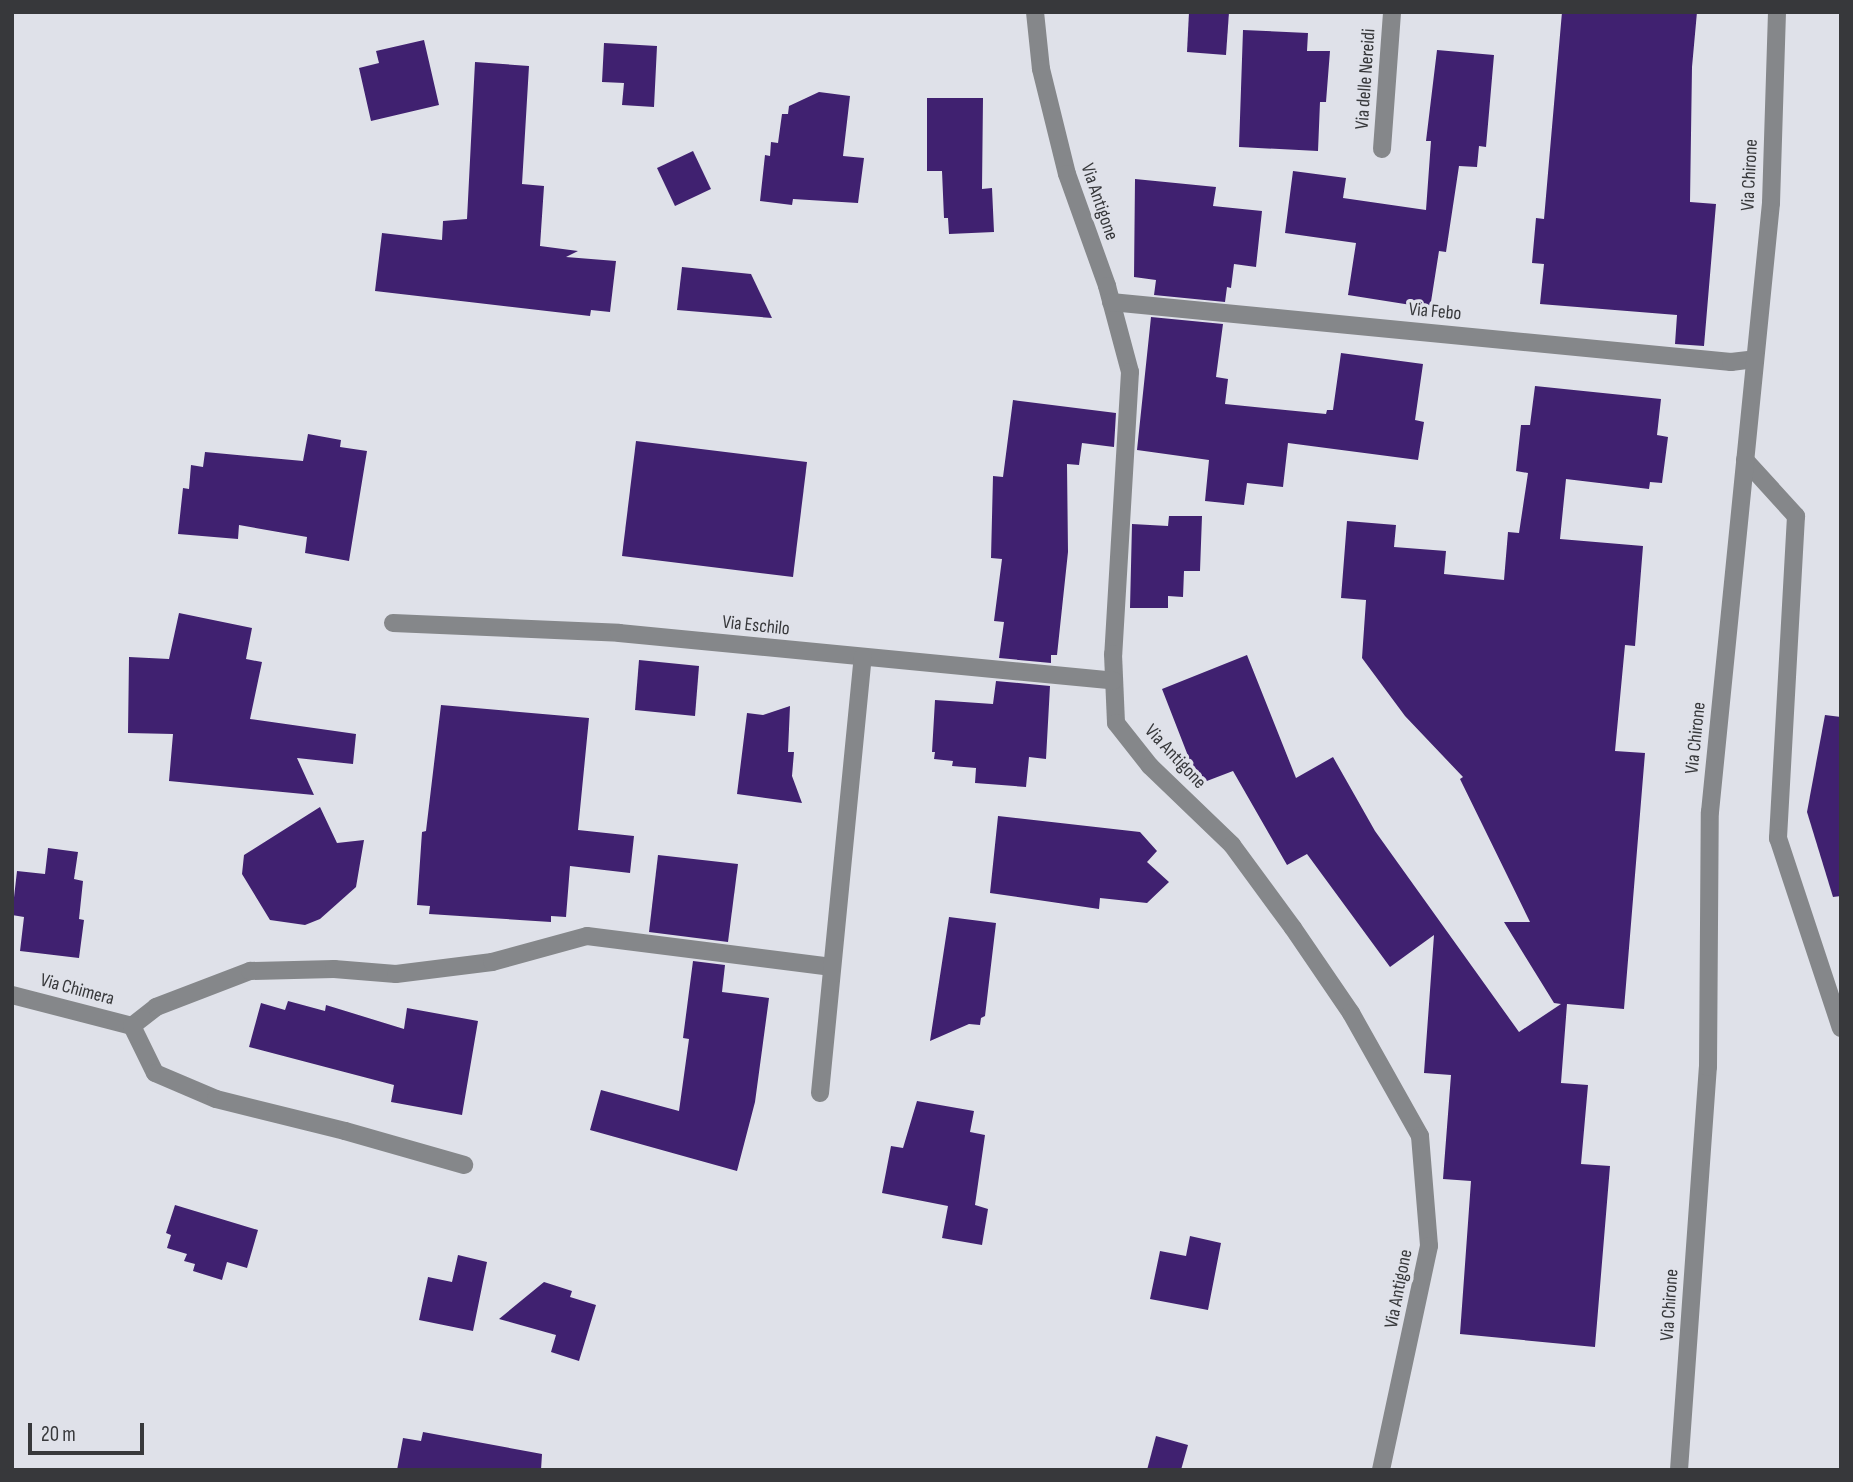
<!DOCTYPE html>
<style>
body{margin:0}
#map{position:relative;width:1853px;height:1482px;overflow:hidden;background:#dfe1e9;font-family:"Sofia Sans Condensed",sans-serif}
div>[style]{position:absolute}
.building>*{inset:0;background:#402170}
.minor>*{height:18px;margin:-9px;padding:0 9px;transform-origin:9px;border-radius:9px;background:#85878a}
span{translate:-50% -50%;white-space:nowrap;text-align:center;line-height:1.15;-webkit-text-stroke:7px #dfe1e9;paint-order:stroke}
.street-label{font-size:19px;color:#37383b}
.frame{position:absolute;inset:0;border:14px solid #37383b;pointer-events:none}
.scale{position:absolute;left:28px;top:1423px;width:116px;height:32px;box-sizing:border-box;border:4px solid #37383b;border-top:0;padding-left:9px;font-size:21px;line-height:24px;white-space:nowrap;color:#37383b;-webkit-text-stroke:5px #dfe1e9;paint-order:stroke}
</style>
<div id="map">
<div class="building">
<i style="clip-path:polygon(1189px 12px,1229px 12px,1226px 55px,1187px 52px)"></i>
<i style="clip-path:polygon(1562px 12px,1697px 12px,1692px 67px,1690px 202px,1716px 204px,1704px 346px,1675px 344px,1677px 315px,1540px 304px,1544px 264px,1532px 263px,1536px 218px,1544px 219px)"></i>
<i style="clip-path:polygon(1243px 30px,1308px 33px,1307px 51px,1330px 51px,1326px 102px,1320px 102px,1318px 151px,1239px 147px)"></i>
<i style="clip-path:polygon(424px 40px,439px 105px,371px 121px,359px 68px,379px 63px,376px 51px)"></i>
<i style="clip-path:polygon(604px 43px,657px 46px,654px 107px,622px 105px,624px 83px,602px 82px)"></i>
<i style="clip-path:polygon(1437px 50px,1494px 55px,1486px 147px,1479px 146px,1477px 167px,1459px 166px,1446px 252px,1439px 251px,1430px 308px,1348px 295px,1356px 243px,1285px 233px,1293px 171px,1346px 178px,1343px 198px,1426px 210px,1431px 141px,1426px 141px)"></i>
<i style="clip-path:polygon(475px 62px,529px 66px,522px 184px,544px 186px,540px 246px,578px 251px,566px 257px,616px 261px,610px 312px,591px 310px,590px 316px,375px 291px,382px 233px,442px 240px,443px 221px,467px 219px)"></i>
<i style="clip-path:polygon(819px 92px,850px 96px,843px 156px,864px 158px,858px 203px,793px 199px,792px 205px,760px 201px,765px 155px,770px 156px,771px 142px,778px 143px,782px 114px,788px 114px,789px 106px)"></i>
<i style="clip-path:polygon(927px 98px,983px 98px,982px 189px,992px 188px,994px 232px,949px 234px,948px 218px,944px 218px,942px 171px,927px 171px)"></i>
<i style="clip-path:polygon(693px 151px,711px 189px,675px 206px,657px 168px)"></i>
<i style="clip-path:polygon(1135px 179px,1216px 187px,1213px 206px,1262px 211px,1256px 267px,1234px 264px,1231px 288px,1227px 287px,1225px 302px,1154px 295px,1156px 280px,1134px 277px)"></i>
<i style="clip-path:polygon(682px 267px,751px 274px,772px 318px,677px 310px)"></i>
<i style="clip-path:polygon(1151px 317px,1223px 324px,1216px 377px,1228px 379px,1225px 404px,1326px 414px,1327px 410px,1333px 410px,1341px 353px,1423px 364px,1415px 420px,1424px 422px,1418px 460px,1288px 443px,1283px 487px,1247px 483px,1244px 505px,1205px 501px,1209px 460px,1137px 450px)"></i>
<i style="clip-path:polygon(1535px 386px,1661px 399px,1657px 435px,1668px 437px,1662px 483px,1650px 482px,1649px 489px,1566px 479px,1560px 539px,1643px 546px,1635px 646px,1625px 645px,1615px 751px,1645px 753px,1624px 1009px,1567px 1004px,1561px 1083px,1588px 1085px,1581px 1164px,1610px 1166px,1595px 1347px,1460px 1334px,1471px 1181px,1443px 1179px,1451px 1075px,1424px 1073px,1434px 935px,1390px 967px,1307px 854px,1287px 865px,1233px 771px,1199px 784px,1162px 689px,1247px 655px,1296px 778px,1333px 757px,1375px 831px,1519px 1032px,1561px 1004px,1554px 1003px,1504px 922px,1530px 922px,1460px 779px,1463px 777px,1405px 716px,1362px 658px,1366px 600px,1341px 598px,1347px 521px,1396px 525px,1394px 547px,1446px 551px,1444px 574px,1504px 580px,1508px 532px,1519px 533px,1528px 473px,1516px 471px,1521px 425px,1530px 425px)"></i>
<i style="clip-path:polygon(1013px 400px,1116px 413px,1114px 447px,1082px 443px,1079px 465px,1067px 464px,1068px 552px,1057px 655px,1051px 655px,1051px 663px,999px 658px,1004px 622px,994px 621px,1002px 559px,991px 558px,993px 476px,1003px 477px)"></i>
<i style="clip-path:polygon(308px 434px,341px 440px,340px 447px,367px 451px,349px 561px,305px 553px,307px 537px,239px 525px,238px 539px,178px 534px,183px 488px,189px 489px,191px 465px,203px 467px,205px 452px,303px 461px)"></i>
<i style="clip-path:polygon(636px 441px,807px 462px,793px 577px,622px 556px)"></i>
<i style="clip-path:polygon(1169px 516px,1202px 516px,1200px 571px,1184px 571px,1183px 597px,1168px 596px,1168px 608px,1130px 608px,1132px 524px,1168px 526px)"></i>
<i style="clip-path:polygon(179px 613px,252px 628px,246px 659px,262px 662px,250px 719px,356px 734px,353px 764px,297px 758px,314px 795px,169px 781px,173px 734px,128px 733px,129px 657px,169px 659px)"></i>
<i style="clip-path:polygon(639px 660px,699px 666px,695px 716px,635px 710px)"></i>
<i style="clip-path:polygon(996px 681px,1050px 686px,1046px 759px,1029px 757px,1026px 787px,975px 783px,976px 768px,952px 766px,953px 761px,934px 759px,935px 752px,932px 752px,935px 700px,993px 704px)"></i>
<i style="clip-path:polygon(441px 705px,589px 718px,578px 830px,634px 836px,630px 873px,570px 866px,566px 917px,551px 916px,551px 922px,429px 914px,430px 906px,417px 905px,422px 832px,426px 831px)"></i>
<i style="clip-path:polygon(790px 706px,788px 752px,794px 752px,792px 776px,802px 803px,737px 794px,747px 713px,763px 715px)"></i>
<i style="clip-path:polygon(1825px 715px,1841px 717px,1841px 896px,1833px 897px,1807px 812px)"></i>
<i style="clip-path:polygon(320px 807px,337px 843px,364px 840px,356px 887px,320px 919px,305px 925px,270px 920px,242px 874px,244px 855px)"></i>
<i style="clip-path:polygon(998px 816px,1140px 832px,1157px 851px,1147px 862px,1169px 882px,1147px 903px,1100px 898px,1099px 909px,990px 893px)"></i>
<i style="clip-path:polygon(48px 848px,78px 852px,74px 879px,83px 881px,79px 919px,84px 920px,79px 958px,20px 951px,24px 917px,12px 915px,17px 871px,45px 874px)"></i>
<i style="clip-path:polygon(658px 855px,738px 864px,728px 942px,649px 932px)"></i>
<i style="clip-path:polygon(949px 917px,996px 923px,985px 1016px,981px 1018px,980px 1025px,969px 1024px,930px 1041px)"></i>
<i style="clip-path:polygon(693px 961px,725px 965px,722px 992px,769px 998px,755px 1102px,737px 1171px,590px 1130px,601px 1090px,679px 1111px,689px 1039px,683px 1038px)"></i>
<i style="clip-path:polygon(288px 1001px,325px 1011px,326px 1005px,404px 1029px,407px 1008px,478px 1021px,462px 1115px,391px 1102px,394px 1085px,249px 1047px,261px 1003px,285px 1010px)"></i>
<i style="clip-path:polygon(917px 1101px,974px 1111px,970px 1132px,985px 1135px,975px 1205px,988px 1209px,982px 1245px,942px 1238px,948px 1206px,882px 1193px,891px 1146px,903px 1148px)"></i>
<i style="clip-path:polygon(175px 1205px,258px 1230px,247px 1268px,227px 1262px,222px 1280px,193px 1271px,195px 1264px,184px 1261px,187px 1254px,167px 1248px,171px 1235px,166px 1233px)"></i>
<i style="clip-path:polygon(1190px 1236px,1221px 1243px,1208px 1310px,1150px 1299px,1160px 1251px,1186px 1256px)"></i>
<i style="clip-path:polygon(458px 1255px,487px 1262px,473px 1331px,419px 1320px,428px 1277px,452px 1282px)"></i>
<i style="clip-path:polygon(544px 1282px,572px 1291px,570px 1297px,596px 1305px,579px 1361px,551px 1352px,556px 1335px,499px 1319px)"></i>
<i style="clip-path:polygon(423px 1432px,542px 1454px,541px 1470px,397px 1470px,403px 1438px,421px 1441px)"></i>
<i style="clip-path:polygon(1156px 1436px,1188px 1445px,1181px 1470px,1147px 1470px)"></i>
</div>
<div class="minor">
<i style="left:1035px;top:12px;width:57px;rotate:84deg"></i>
<i style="left:1041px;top:69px;width:108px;rotate:76.1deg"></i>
<i style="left:1067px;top:174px;width:119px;rotate:70.3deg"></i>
<i style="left:1107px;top:286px;width:89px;rotate:75deg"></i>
<i style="left:1130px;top:372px;width:283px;rotate:93.4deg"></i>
<i style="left:1113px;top:654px;width:69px;rotate:87.5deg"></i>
<i style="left:1116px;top:723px;width:55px;rotate:51.7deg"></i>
<i style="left:1150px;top:766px;width:114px;rotate:43.9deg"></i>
<i style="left:1232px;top:845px;width:103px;rotate:53.7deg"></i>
<i style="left:1293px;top:928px;width:103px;rotate:55.7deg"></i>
<i style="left:1351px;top:1013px;width:141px;rotate:60.7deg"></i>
<i style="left:1420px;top:1136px;width:110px;rotate:85.3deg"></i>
<i style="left:1429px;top:1246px;width:229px;rotate:102.1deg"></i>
<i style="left:1382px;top:149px;width:137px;rotate:-85.8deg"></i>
<i style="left:1111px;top:302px;width:623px;rotate:5.53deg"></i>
<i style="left:1731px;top:362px;width:24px;rotate:-7deg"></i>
<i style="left:1745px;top:460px;width:76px;rotate:47.7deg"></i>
<i style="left:1796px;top:516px;width:323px;rotate:93.2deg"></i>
<i style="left:1778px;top:838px;width:200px;rotate:71.7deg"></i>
<i style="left:393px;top:623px;width:226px;rotate:2.5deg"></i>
<i style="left:619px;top:633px;width:497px;rotate:5.5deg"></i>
<i style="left:12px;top:995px;width:124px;rotate:14.5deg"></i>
<i style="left:132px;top:1026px;width:31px;rotate:-38deg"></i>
<i style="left:156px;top:1007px;width:101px;rotate:-21deg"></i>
<i style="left:250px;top:971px;width:84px;rotate:-1.4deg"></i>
<i style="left:334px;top:969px;width:62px;rotate:4.6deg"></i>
<i style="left:396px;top:974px;width:97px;rotate:-7.1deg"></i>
<i style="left:492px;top:962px;width:98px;rotate:-15.3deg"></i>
<i style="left:587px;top:936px;width:247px;rotate:7.2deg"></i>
<i style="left:132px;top:1026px;width:52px;rotate:63.9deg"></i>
<i style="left:155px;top:1073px;width:66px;rotate:23.1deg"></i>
<i style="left:216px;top:1099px;width:133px;rotate:13.9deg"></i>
<i style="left:345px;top:1131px;width:124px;rotate:15.9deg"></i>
<i style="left:820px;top:1093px;width:438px;rotate:-84.4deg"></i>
<i style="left:1679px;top:1470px;width:404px;rotate:-85.9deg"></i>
<i style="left:1708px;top:1067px;width:255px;rotate:-89.6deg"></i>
<i style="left:1710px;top:812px;width:612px;rotate:-84.28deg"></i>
<i style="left:1771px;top:203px;width:191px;rotate:-88.2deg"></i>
</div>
<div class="street-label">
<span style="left:1366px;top:79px;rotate:-86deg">Via delle Nereidi</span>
<span style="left:1750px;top:175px;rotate:-87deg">Via Chirone</span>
<span style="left:1099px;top:202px;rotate:71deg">Via Antigone</span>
<span style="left:1435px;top:312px;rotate:5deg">Via Febo</span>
<span style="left:756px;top:626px;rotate:6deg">Via Eschilo</span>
<span style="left:1696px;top:738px;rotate:-84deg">Via Chirone</span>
<span style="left:1175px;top:757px;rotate:47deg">Via Antigone</span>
<span style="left:77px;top:990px;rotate:15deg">Via Chimera</span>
<span style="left:1399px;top:1289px;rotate:-79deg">Via Antigone</span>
<span style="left:1670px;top:1305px;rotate:-86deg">Via Chirone</span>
</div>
<div class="frame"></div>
<div class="scale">20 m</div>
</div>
